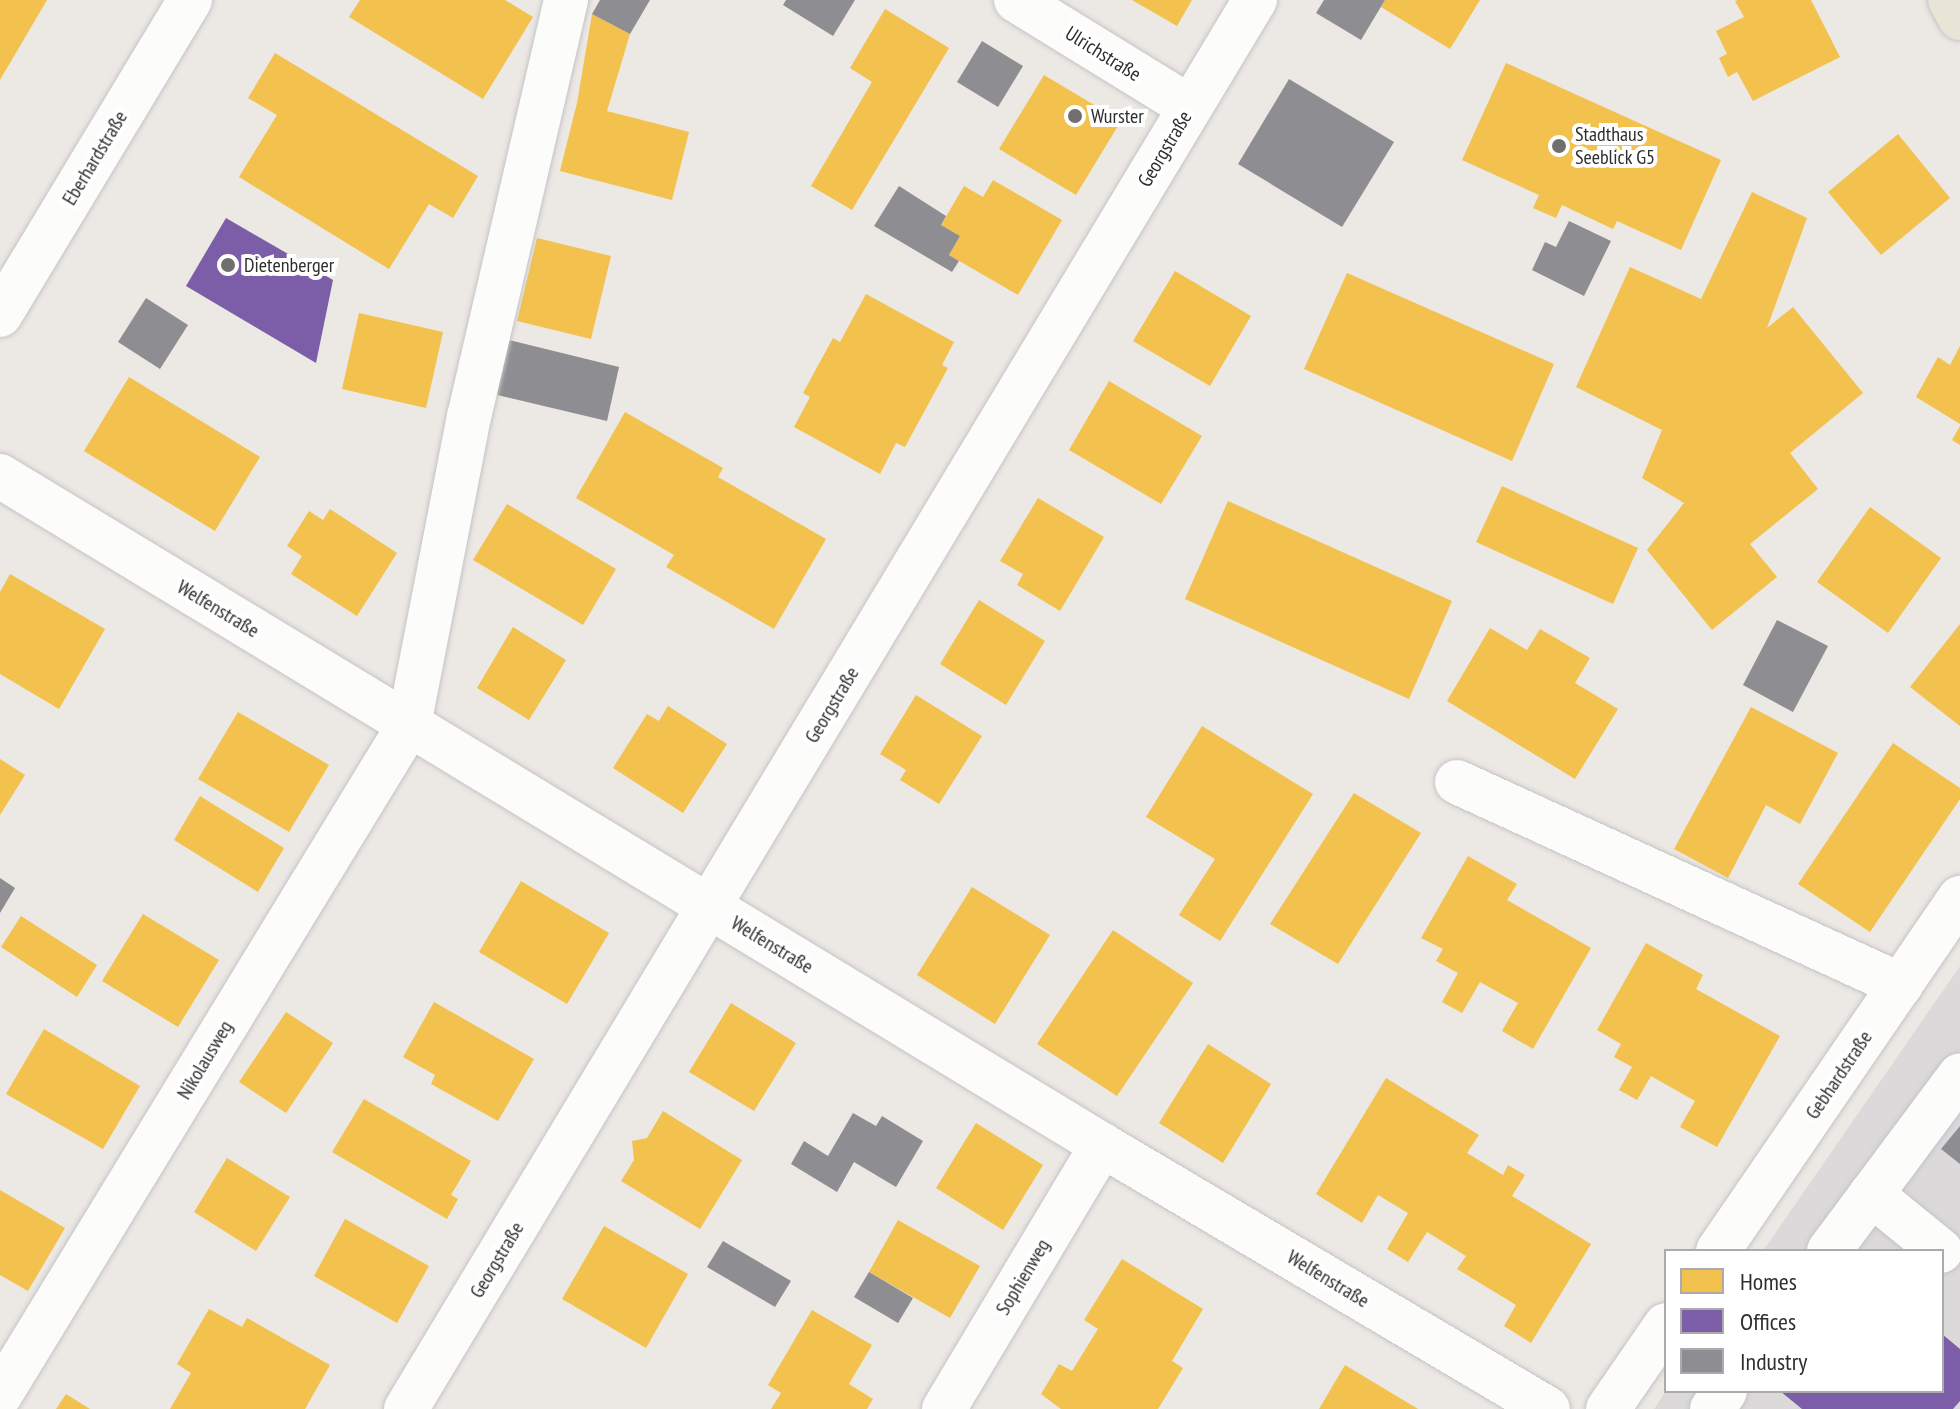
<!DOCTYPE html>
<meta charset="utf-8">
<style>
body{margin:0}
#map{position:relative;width:1960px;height:1409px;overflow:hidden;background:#ece8e4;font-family:"PT Sans Narrow",sans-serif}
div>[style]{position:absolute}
.industrial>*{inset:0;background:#dcd9db}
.homes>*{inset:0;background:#f2c14e}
.offices>*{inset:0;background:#7b5ea7}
.industry>*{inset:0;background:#8d8d92}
.roads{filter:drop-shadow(0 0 2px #c5c4c5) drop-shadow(0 0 2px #c5c4c5)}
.minor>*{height:44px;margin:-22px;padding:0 22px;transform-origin:22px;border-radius:22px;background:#fcfcfb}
.major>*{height:44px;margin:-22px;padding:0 22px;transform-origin:22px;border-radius:22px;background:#e8e4d6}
.dots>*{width:22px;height:22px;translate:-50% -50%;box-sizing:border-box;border:4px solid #fff;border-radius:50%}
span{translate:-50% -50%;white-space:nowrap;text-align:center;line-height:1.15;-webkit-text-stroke:8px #fff;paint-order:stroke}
.street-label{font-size:20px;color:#2e2e2e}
.poi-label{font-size:20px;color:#2e2e2e}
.left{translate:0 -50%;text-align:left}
.legend{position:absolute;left:1664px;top:1249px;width:280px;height:144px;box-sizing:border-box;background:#fff;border:2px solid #ababab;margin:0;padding:10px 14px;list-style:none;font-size:24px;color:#2e2e2e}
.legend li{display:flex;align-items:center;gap:16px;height:40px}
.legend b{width:40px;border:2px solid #ababab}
</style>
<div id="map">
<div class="industrial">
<i style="clip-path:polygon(1960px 966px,1960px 1409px,1654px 1409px,1666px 1391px,1942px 1391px,1942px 1251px,1763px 1251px)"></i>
</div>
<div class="homes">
<i style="clip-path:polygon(0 0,47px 0,0 80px)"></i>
<i style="clip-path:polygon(360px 0,505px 0,533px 17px,483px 99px,349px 17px)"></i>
<i style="clip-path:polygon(1132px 0,1192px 0,1177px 26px)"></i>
<i style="clip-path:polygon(1385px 0,1480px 0,1450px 49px,1381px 7px)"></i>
<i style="clip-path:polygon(1738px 0,1811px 0,1840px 57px,1753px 101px,1737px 72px,1728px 77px,1719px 58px,1727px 54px,1716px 31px,1744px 17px,1735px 1px)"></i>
<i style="clip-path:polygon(885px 9px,949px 48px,852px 210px,811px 186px,872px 82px,850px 68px)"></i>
<i style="clip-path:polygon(592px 14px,630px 34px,607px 111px,689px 132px,672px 200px,560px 171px,577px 103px)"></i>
<i style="clip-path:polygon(275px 53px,478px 176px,453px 218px,429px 204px,389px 269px,239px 177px,277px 115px,248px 98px)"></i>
<i style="clip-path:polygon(1506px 63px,1721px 160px,1681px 250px,1617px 221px,1613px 229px,1562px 205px,1556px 218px,1533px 208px,1539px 195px,1462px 160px)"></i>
<i style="clip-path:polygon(1044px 75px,1121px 121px,1076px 195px,999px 149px)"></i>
<i style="clip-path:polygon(1898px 134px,1950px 198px,1881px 255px,1828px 192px)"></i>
<i style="clip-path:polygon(993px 180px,1062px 220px,1018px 295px,949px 255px,960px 236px,941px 225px,964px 186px,983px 197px)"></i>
<i style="clip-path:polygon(1752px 192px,1807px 218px,1767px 328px,1793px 307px,1863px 393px,1790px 453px,1818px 489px,1750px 544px,1777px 577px,1712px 630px,1647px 550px,1684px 503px,1642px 478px,1662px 430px,1576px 387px,1630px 267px,1701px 299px)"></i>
<i style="clip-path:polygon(537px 238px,611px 256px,591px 339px,517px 321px)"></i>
<i style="clip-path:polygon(1175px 271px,1251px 316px,1210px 386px,1133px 341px)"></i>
<i style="clip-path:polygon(1347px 273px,1554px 364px,1512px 461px,1304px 369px)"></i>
<i style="clip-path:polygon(866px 294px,954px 342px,942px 365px,948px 368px,905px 447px,896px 443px,880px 474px,794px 427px,810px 397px,803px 393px,833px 338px,840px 342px)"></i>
<i style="clip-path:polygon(359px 313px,443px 332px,426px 408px,342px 389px)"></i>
<i style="clip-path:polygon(1960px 346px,1960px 424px,1916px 397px,1938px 357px,1950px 365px)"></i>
<i style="clip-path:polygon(129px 377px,260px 457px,215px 531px,84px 451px)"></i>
<i style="clip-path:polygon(1109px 381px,1202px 436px,1161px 504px,1069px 450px)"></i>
<i style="clip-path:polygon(625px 412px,723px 468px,718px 477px,826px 539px,774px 629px,666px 567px,674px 555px,576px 498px)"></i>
<i style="clip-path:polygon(1960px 426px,1960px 445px,1952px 440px)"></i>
<i style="clip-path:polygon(1502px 486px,1638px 548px,1613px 604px,1476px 542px)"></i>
<i style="clip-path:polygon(1038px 498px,1104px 537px,1060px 611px,1017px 585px,1023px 574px,1000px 561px)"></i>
<i style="clip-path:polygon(1228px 501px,1452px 601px,1409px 699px,1185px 599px)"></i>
<i style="clip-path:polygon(507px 504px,616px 569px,583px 625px,473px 560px)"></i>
<i style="clip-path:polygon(1870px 507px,1941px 558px,1888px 633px,1817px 582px)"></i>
<i style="clip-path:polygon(330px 509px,397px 553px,357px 616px,291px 574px,302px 556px,287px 546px,309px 511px,323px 520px)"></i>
<i style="clip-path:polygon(10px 574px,105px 629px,59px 709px,0 674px,0 592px)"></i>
<i style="clip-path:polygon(979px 600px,1045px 641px,1006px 705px,940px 664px)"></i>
<i style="clip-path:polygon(1960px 624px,1960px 726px,1910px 687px)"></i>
<i style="clip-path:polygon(513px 627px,566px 660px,529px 720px,477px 688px)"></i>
<i style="clip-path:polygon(1490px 628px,1527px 650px,1540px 629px,1590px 658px,1575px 683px,1618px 709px,1575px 779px,1447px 701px)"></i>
<i style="clip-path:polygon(916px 695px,982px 736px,939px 804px,900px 780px,906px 770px,880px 754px)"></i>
<i style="clip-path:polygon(668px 706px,727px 744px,683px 813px,613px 768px,647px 714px,659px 721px)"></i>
<i style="clip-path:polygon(1751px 707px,1838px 753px,1800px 824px,1766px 805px,1728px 878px,1674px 849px)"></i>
<i style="clip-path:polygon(238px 712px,329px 765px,289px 832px,198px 779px)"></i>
<i style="clip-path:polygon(1202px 726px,1313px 794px,1220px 941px,1179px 915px,1215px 859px,1146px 817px)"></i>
<i style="clip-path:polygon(1893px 743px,1960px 788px,1960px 799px,1870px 932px,1798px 884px)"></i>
<i style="clip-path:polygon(0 759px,25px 775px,0 815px)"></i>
<i style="clip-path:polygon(1354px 793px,1421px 833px,1338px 964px,1270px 924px)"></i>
<i style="clip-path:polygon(200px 796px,284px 848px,258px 892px,174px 840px)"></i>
<i style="clip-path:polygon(1468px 856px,1517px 884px,1507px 900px,1591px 948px,1533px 1049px,1502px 1031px,1518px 1003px,1480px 982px,1462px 1013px,1442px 1002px,1458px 973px,1436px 961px,1443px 949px,1421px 938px)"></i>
<i style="clip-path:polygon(521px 881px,609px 933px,567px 1004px,479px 952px)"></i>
<i style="clip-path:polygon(972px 887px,1050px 935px,995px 1024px,917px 975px)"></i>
<i style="clip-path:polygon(143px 914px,219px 960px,178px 1027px,102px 981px)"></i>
<i style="clip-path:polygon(21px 916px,97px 965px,77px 997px,1px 947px)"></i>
<i style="clip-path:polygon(1113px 930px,1193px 983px,1117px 1096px,1037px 1044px)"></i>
<i style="clip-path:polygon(1646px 943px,1703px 975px,1696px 989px,1780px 1036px,1717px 1147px,1680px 1127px,1695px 1101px,1651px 1076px,1637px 1100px,1619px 1090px,1632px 1067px,1614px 1057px,1621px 1044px,1597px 1030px)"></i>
<i style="clip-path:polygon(434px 1002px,534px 1059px,498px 1121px,431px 1084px,435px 1075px,403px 1057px)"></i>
<i style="clip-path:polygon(731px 1003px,796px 1043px,754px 1111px,689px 1072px)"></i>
<i style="clip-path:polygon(286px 1012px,333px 1043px,286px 1113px,239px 1082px)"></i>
<i style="clip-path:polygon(44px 1029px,140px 1086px,103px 1149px,6px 1094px)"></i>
<i style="clip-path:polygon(1208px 1044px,1271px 1084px,1223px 1163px,1159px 1123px)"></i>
<i style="clip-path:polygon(1386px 1078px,1479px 1135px,1467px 1153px,1503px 1175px,1508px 1165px,1525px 1175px,1512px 1196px,1591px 1244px,1531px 1343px,1504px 1326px,1516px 1305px,1457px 1269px,1466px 1256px,1427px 1232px,1408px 1262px,1387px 1249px,1408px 1213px,1378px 1195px,1362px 1223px,1316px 1194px)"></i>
<i style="clip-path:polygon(364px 1099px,471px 1161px,451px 1195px,458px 1199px,447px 1219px,332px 1152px)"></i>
<i style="clip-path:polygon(663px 1111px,742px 1160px,700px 1229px,621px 1181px,634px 1160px,632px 1141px,647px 1138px)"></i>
<i style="clip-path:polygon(976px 1123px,1043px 1165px,1003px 1230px,936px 1188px)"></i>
<i style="clip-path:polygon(227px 1158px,290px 1197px,256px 1251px,194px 1212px)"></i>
<i style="clip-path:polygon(0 1190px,65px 1228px,28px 1291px,0 1275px)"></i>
<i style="clip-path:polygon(345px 1219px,429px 1266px,397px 1323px,314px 1276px)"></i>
<i style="clip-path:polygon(898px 1220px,980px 1266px,950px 1318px,869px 1272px)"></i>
<i style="clip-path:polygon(604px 1226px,688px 1274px,646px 1348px,562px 1299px)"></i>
<i style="clip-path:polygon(1122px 1259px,1203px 1309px,1172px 1361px,1183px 1368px,1158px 1409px,1061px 1409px,1041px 1394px,1059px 1364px,1072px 1371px,1098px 1329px,1084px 1320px)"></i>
<i style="clip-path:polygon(209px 1309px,242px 1327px,247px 1318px,330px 1365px,305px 1409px,170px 1409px,191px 1373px,177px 1364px)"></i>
<i style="clip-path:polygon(812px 1310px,872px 1345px,849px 1384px,873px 1399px,867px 1409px,771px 1409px,781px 1393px,768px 1385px)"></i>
<i style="clip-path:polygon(1345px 1365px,1418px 1409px,1319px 1409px)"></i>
<i style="clip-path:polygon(66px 1394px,90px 1409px,56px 1409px)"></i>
</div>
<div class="offices">
<i style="clip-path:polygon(226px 218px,333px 280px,316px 363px,186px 286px)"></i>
<i style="clip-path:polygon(1942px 1334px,1960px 1349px,1960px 1401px,1953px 1409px,1802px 1409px,1780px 1391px,1942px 1391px)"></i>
</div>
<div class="industry">
<i style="clip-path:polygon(600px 0,650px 0,630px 34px,592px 14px)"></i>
<i style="clip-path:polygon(786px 0,855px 0,833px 36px,783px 5px)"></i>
<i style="clip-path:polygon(1324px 0,1385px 0,1361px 40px,1316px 13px)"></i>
<i style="clip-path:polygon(982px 41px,1023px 66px,998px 107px,957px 82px)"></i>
<i style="clip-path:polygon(1289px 79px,1394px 142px,1342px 227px,1238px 164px)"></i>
<i style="clip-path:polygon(899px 186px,946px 216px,941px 225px,960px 236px,949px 255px,959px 261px,952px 272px,874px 226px)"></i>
<i style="clip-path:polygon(1569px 221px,1611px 241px,1584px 296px,1532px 270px,1545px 242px,1556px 247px)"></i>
<i style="clip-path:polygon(146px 298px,188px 325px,160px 369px,118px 342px)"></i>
<i style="clip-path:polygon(493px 336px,619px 367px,607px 421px,480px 391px)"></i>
<i style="clip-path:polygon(1777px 620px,1828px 646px,1793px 712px,1743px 685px)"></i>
<i style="clip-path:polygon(0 878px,15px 888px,0 913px)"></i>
<i style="clip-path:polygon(853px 1113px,876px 1126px,882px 1116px,923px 1141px,896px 1187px,854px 1162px,837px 1192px,791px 1164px,804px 1141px,828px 1156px)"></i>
<i style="clip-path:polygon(1960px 1126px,1960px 1164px,1941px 1149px)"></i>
<i style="clip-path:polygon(723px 1241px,791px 1281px,775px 1307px,707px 1267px)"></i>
<i style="clip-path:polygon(869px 1272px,913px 1298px,898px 1323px,854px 1297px)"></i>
</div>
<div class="roads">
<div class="minor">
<i style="left:1016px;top:0;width:204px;rotate:31.6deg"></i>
<i style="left:0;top:315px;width:368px;rotate:-58.9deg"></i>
<i style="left:0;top:476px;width:1289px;rotate:31.26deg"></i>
<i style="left:1102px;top:1145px;width:518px;rotate:30.62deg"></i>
<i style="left:1457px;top:782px;width:488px;rotate:24.6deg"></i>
<i style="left:1871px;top:1194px;width:90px;rotate:39.2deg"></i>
<i style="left:1718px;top:1251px;width:428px;rotate:-55.6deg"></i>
<i style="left:1829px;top:1251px;width:219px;rotate:-53.3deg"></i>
<i style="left:0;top:1395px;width:785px;rotate:-58.6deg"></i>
<i style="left:409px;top:725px;width:314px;rotate:-79deg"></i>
<i style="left:469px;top:417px;width:428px;rotate:-76.9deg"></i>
<i style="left:406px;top:1409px;width:1645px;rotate:-58.93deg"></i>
<i style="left:944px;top:1409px;width:308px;rotate:-59.1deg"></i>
<i style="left:1608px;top:1409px;width:102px;rotate:-55.4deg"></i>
<i style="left:1712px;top:1409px;width:22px;rotate:-54deg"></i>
</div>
<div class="major">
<i style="left:1950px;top:0;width:21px;rotate:61deg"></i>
</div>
</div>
<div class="dots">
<i style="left:1075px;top:116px;background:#706f6e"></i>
<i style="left:1559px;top:146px;background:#706f6e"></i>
<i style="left:228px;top:265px;background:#706f6e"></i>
</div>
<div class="street-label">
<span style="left:1103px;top:54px;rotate:32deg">Ulrichstraße</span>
<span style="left:1165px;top:149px;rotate:-59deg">Georgstraße</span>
<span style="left:95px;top:158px;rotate:-59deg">Eberhardstraße</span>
<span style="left:218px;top:609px;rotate:31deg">Welfenstraße</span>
<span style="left:832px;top:705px;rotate:-59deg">Georgstraße</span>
<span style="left:772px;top:945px;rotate:31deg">Welfenstraße</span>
<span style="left:205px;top:1060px;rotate:-59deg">Nikolausweg</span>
<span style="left:1839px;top:1075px;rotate:-56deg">Gebhardstraße</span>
<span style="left:497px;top:1260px;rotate:-59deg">Georgstraße</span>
<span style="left:1023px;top:1277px;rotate:-59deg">Sophienweg</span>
<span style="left:1328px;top:1279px;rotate:31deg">Welfenstraße</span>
</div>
<div class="poi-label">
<span class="left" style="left:1091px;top:116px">Wurster</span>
<span class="left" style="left:1575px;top:146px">Stadthaus<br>Seeblick G5</span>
<span class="left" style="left:244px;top:265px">Dietenberger</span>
</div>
<ul class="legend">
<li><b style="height:22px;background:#f2c14e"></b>Homes</li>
<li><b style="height:22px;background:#7b5ea7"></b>Offices</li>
<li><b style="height:22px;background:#8d8d92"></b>Industry</li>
</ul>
</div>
